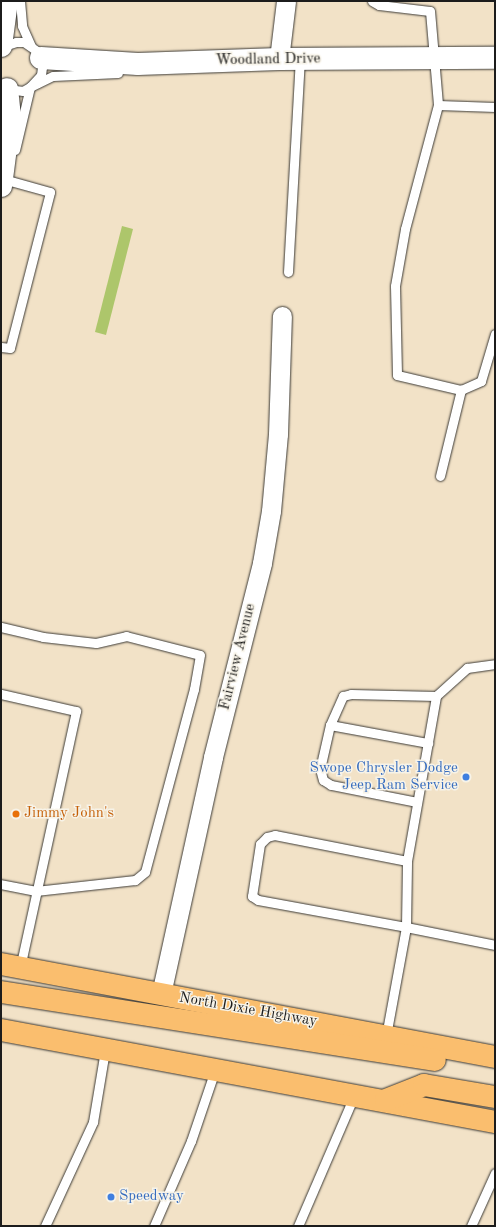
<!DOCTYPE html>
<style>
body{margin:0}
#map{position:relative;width:496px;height:1227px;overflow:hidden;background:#f2e2c7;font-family:"Old Standard TT",serif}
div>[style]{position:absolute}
.green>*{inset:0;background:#adc66b}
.roads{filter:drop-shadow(0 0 1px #3c3a36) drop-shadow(0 0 1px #3c3a36)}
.service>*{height:9px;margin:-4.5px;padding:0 4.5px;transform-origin:4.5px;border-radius:4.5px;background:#fff}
.minor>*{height:19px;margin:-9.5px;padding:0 9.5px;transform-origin:9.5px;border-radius:9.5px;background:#fff}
.tertiary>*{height:22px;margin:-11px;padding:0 11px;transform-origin:11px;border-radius:11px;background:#fff}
.primary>*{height:22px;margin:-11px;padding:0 11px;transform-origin:11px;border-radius:11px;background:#fabe6e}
.dots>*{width:11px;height:11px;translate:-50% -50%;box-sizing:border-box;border:2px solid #f7f3e8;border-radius:50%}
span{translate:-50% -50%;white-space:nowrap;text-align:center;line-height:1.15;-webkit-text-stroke:3px #f7f3e8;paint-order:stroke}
.street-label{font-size:15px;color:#1c1c1c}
.shop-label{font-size:15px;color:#366cbe}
.right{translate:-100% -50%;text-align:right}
.left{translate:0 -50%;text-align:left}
.food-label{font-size:15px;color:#c56008}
.frame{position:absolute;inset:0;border:2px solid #1c1c1c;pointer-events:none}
</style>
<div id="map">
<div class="green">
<i style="clip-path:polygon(122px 226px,133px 229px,106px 335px,95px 332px)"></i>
</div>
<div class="roads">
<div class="service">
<i style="left:20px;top:1px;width:25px;rotate:85deg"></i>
<i style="left:22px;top:26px;width:22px;rotate:66deg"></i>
<i style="left:372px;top:1px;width:8px;rotate:30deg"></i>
<i style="left:379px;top:5px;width:51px;rotate:6.7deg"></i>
<i style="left:430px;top:11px;width:94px;rotate:85.1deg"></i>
<i style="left:438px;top:105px;width:128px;rotate:104.9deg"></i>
<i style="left:405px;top:229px;width:58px;rotate:100deg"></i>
<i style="left:395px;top:286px;width:89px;rotate:88.7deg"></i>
<i style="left:397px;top:375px;width:66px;rotate:13.2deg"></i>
<i style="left:461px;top:390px;width:22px;rotate:-24deg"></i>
<i style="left:481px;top:381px;width:49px;rotate:-73.4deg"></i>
<i style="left:1px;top:47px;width:16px;rotate:-18deg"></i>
<i style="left:16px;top:42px;width:8px"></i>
<i style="left:24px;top:42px;width:16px;rotate:35deg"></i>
<i style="left:37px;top:51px;width:17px;rotate:73deg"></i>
<i style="left:42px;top:67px;width:8px;rotate:97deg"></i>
<i style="left:41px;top:75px;width:16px;rotate:133deg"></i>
<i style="left:30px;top:87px;width:8px;rotate:150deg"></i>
<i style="left:23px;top:91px;width:16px;rotate:-173deg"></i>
<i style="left:438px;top:105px;width:57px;rotate:2deg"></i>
<i style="left:15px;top:150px;width:65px;rotate:-76.6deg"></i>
<i style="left:30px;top:87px;width:25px;rotate:-26deg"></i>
<i style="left:53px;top:76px;width:65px;rotate:-2.6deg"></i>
<i style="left:288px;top:272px;width:214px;rotate:-86.8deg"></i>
<i style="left:1px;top:347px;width:9px;rotate:6deg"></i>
<i style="left:10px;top:348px;width:161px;rotate:-75.6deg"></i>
<i style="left:50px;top:192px;width:49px;rotate:-164.5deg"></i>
<i style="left:440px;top:476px;width:89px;rotate:-76.3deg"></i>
<i style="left:1px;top:627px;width:43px;rotate:13.4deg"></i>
<i style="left:43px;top:637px;width:53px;rotate:6.5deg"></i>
<i style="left:96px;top:643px;width:31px;rotate:-13deg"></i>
<i style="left:126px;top:636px;width:76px;rotate:14.4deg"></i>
<i style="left:200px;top:655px;width:35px;rotate:100deg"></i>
<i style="left:194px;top:689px;width:189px;rotate:105deg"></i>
<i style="left:145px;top:872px;width:13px;rotate:141deg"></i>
<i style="left:135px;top:880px;width:100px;rotate:173.7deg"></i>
<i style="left:36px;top:891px;width:36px;rotate:-169deg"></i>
<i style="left:1px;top:694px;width:77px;rotate:12.8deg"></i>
<i style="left:76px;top:711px;width:262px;rotate:102.3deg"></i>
<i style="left:330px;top:725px;width:100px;rotate:10.4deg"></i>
<i style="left:417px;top:802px;width:88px;rotate:-168.8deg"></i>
<i style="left:331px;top:785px;width:9px;rotate:-148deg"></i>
<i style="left:323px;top:780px;width:11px;rotate:-105deg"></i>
<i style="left:320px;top:769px;width:45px;rotate:-77.2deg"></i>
<i style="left:330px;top:725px;width:32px;rotate:-66deg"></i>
<i style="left:343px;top:696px;width:8px;rotate:-14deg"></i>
<i style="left:351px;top:694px;width:85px;rotate:1.3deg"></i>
<i style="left:407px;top:861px;width:135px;rotate:-168.9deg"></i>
<i style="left:275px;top:835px;width:8px;rotate:166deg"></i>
<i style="left:267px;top:837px;width:10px;rotate:135deg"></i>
<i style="left:260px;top:844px;width:53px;rotate:98.7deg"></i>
<i style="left:252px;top:896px;width:7px;rotate:34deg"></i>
<i style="left:258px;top:900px;width:150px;rotate:10.3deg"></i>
<i style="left:406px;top:927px;width:66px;rotate:-89.1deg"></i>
<i style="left:407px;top:861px;width:168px;rotate:-80deg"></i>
<i style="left:436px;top:696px;width:42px;rotate:-42.1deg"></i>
<i style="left:467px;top:668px;width:28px;rotate:-8deg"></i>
<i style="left:386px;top:1036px;width:111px;rotate:-79.6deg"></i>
<i style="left:406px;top:927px;width:91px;rotate:11.4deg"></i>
<i style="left:45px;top:1226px;width:115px;rotate:-65.2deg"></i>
<i style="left:93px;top:1122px;width:73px;rotate:-80.5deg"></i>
<i style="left:154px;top:1226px;width:93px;rotate:-66.5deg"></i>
<i style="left:191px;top:1141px;width:75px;rotate:-71.3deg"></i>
<i style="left:298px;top:1226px;width:142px;rotate:-66.7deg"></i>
<i style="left:471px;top:1226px;width:58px;rotate:-65.6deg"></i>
</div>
<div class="minor">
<i style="left:279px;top:59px;width:58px;rotate:-83.1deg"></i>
<i style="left:161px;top:994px;width:243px;rotate:-77.6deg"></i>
<i style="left:213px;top:757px;width:200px;rotate:-75.8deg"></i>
<i style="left:262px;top:563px;width:53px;rotate:-80.2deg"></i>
<i style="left:271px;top:511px;width:77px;rotate:-84.8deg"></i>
<i style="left:278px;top:434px;width:118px;rotate:-88.1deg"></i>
</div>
<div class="tertiary">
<i style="left:1px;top:46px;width:45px;rotate:-82.4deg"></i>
<i style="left:41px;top:58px;width:97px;rotate:3.5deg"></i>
<i style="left:138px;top:64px;width:141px;rotate:-2deg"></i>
<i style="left:279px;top:59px;width:216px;rotate:-0.3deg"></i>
<i style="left:1px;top:186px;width:70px;rotate:-82.6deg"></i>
<i style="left:10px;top:117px;width:28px;rotate:-96deg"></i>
</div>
<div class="primary">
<i style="left:1px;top:964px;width:503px;rotate:10.66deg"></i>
<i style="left:1px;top:992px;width:439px;rotate:8.9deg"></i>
<i style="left:1px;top:1030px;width:502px;rotate:10.55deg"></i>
<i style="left:386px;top:1100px;width:41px;rotate:-21.5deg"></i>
<i style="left:424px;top:1085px;width:72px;rotate:9.6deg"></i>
</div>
</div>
<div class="dots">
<i style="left:466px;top:777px;background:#3f7fe0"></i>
<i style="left:16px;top:814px;background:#e8710a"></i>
<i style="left:111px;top:1197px;background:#3f7fe0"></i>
</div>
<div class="street-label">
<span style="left:268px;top:60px;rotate:-1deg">Woodland Drive</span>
<span style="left:238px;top:657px;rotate:-76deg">Fairview Avenue</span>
<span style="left:248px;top:1010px;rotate:10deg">North Dixie Highway</span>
</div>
<div class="shop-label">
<span class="right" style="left:458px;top:777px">Swope Chrysler Dodge<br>Jeep Ram Service</span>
<span class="left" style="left:119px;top:1197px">Speedway</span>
</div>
<div class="food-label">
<span class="left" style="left:24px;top:814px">Jimmy John's</span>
</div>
<div class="frame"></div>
</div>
